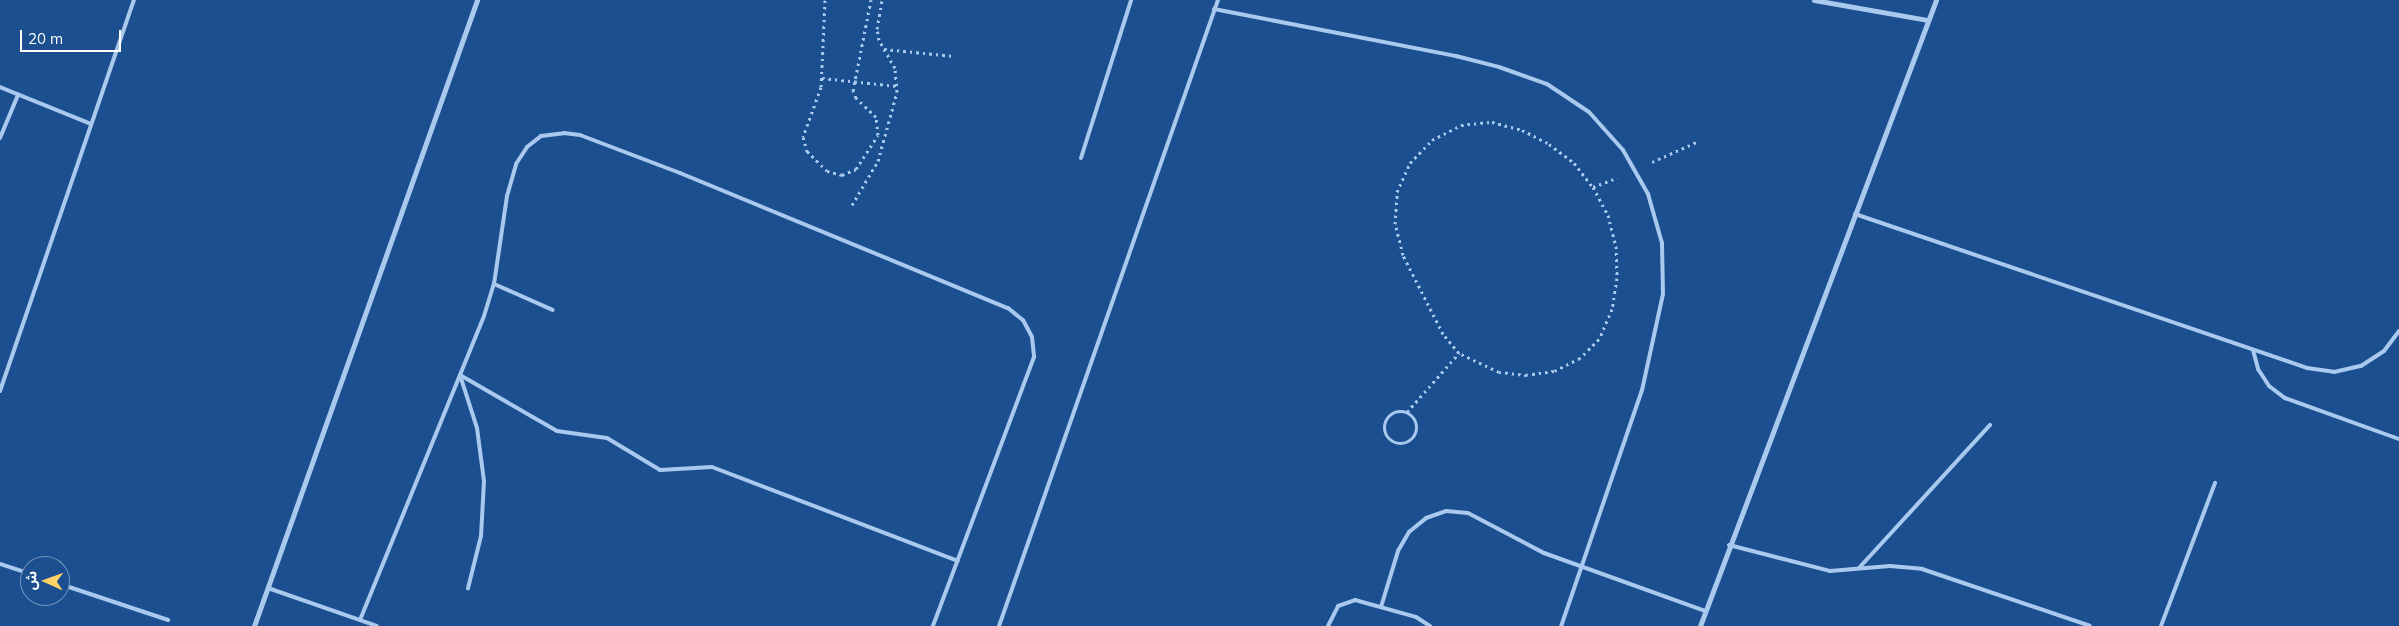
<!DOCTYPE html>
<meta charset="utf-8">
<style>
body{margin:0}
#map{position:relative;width:2399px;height:626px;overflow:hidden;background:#1b4f8f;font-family:Mulish,"Noto Sans Arabic",sans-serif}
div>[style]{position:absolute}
.path>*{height:3px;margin-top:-1.5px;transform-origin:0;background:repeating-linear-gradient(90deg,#a9c9ee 0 2.5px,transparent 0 6.5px)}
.path>.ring{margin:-1.5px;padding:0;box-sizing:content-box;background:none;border:3px solid #a9c9ee;border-radius:50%}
.service>*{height:4px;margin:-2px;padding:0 2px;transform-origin:2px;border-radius:2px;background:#a9c9ee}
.minor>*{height:5px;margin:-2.5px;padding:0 2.5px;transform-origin:2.5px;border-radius:2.5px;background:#a9c9ee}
span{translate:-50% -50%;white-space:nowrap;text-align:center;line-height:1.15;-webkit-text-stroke:4.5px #1b4f8f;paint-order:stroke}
.north{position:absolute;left:20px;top:556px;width:50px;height:50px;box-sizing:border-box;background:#1b4f8f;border:1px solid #7695bc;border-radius:50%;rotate:272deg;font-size:14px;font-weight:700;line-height:20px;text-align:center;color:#fff}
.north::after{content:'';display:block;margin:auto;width:18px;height:22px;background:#ffd166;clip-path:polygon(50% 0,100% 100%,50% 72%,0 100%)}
.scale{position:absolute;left:20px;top:30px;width:101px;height:22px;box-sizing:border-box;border:2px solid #fff;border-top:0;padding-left:6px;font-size:15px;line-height:18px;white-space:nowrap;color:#fff;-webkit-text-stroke:4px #1b4f8f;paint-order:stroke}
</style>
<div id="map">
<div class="path">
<i style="left:825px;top:0;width:87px;rotate:92.6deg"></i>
<i style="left:821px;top:87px;width:53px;rotate:109.8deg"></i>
<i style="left:803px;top:137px;width:15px;rotate:74deg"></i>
<i style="left:807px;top:151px;width:28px;rotate:45deg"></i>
<i style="left:827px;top:171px;width:16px;rotate:15deg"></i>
<i style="left:842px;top:175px;width:15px;rotate:-23deg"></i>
<i style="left:856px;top:169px;width:40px;rotate:-57.1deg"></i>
<i style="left:878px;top:135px;width:18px;rotate:-96deg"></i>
<i style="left:876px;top:117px;width:28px;rotate:-136deg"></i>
<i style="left:856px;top:98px;width:8px;rotate:-113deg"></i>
<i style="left:853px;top:91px;width:93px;rotate:-78.8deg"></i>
<i style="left:884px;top:49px;width:70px;rotate:5.7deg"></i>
<i style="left:822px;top:78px;width:75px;rotate:6.1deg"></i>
<i style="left:1492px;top:122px;width:31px;rotate:15deg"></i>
<i style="left:1522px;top:130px;width:30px;rotate:27deg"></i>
<i style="left:1549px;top:144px;width:31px;rotate:37deg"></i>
<i style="left:1574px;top:163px;width:31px;rotate:52deg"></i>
<i style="left:1593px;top:187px;width:32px;rotate:62deg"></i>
<i style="left:1608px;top:215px;width:32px;rotate:76deg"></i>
<i style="left:1616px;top:246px;width:32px;rotate:88deg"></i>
<i style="left:1617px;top:278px;width:31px;rotate:99deg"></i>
<i style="left:1612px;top:309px;width:33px;rotate:113deg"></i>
<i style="left:1599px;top:339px;width:27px;rotate:135deg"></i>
<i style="left:1580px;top:358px;width:29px;rotate:153deg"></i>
<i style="left:1554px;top:371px;width:27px;rotate:172deg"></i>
<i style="left:1527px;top:375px;width:28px;rotate:-174deg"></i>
<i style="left:1499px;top:372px;width:44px;rotate:-154.6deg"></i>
<i style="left:1459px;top:353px;width:25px;rotate:-130deg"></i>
<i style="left:1443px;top:334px;width:89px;rotate:-116.9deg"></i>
<i style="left:1403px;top:255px;width:32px;rotate:-104deg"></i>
<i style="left:1395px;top:224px;width:32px;rotate:-86deg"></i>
<i style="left:1397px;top:192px;width:32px;rotate:-66deg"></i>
<i style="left:1410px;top:163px;width:32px;rotate:-46deg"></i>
<i style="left:1432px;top:140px;width:33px;rotate:-27deg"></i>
<i style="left:1461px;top:125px;width:31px;rotate:-6deg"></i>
<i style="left:1652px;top:162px;width:51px;rotate:-24.1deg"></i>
<i style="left:1593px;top:187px;width:26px;rotate:-21deg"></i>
<i style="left:852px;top:205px;width:51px;rotate:-59.4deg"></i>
<i style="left:878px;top:161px;width:72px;rotate:-74.6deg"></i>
<i style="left:897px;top:92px;width:24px;rotate:-95deg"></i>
<i style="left:895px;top:68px;width:32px;rotate:-120deg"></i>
<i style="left:879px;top:40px;width:11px;rotate:-100deg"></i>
<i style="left:877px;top:29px;width:29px;rotate:-80deg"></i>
<i class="ring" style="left:1384px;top:411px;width:29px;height:29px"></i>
<i style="left:1407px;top:412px;width:79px;rotate:-48.6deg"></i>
</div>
<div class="service">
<i style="left:1214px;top:9px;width:247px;rotate:11deg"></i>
<i style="left:1456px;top:56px;width:44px;rotate:14.3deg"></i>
<i style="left:1499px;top:67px;width:51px;rotate:19.5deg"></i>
<i style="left:1547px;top:84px;width:50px;rotate:33.7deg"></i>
<i style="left:1589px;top:112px;width:51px;rotate:48.2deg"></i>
<i style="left:1623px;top:150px;width:51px;rotate:60.4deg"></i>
<i style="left:1648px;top:194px;width:51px;rotate:74.1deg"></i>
<i style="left:1662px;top:243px;width:51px;rotate:88.9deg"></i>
<i style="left:1663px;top:294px;width:98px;rotate:102.3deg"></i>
<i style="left:1642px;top:390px;width:250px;rotate:108.9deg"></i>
<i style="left:0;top:87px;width:98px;rotate:22.1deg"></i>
<i style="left:0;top:138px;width:47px;rotate:-67.3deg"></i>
<i style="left:1081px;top:158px;width:166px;rotate:-72.4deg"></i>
<i style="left:1855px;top:214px;width:478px;rotate:18.8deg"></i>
<i style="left:2307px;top:368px;width:27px;rotate:8deg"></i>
<i style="left:2334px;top:372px;width:28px;rotate:-13deg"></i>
<i style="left:2361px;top:366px;width:27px;rotate:-33deg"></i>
<i style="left:2384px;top:351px;width:25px;rotate:-53deg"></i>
<i style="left:494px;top:284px;width:64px;rotate:23.8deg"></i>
<i style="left:2253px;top:350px;width:20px;rotate:75deg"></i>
<i style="left:2258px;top:369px;width:20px;rotate:57deg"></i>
<i style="left:2269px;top:386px;width:20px;rotate:37deg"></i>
<i style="left:2285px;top:398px;width:121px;rotate:19.8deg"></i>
<i style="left:460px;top:375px;width:112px;rotate:30deg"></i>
<i style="left:557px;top:431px;width:50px;rotate:8deg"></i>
<i style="left:607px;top:438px;width:62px;rotate:31.1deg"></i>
<i style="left:660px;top:470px;width:52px;rotate:-3.3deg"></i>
<i style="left:712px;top:467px;width:263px;rotate:20.9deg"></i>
<i style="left:460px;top:375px;width:56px;rotate:72.2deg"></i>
<i style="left:477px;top:428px;width:53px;rotate:82.5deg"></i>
<i style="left:484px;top:481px;width:55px;rotate:93.1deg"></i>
<i style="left:481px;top:536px;width:54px;rotate:104deg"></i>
<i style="left:0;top:391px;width:413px;rotate:-71.1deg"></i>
<i style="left:1729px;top:545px;width:104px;rotate:14.4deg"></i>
<i style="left:1830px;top:571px;width:60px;rotate:-4.8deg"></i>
<i style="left:1890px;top:566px;width:32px;rotate:5deg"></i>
<i style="left:1922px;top:569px;width:177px;rotate:18.7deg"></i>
<i style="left:0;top:564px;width:32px;rotate:18deg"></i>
<i style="left:1859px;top:568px;width:194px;rotate:-47.5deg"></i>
<i style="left:60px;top:584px;width:114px;rotate:18.4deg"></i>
<i style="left:268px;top:588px;width:115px;rotate:19.2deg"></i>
<i style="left:1381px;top:607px;width:59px;rotate:-73.1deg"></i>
<i style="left:1398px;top:551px;width:22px;rotate:-60deg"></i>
<i style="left:1409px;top:532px;width:22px;rotate:-39deg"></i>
<i style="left:1426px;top:518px;width:21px;rotate:-19deg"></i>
<i style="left:1446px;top:511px;width:22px;rotate:5deg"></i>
<i style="left:1468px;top:513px;width:86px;rotate:27.8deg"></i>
<i style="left:1544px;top:553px;width:171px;rotate:19.8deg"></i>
<i style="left:360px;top:620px;width:328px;rotate:-67.8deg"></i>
<i style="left:484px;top:316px;width:34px;rotate:-73deg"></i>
<i style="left:494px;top:284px;width:89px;rotate:-81.6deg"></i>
<i style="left:507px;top:196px;width:33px;rotate:-74deg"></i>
<i style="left:516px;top:164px;width:20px;rotate:-57deg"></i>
<i style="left:527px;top:147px;width:18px;rotate:-38deg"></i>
<i style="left:541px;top:136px;width:23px;rotate:-7deg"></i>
<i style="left:564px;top:133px;width:16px;rotate:7deg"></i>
<i style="left:580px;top:135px;width:107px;rotate:20.8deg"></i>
<i style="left:680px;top:173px;width:355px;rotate:22.4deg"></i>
<i style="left:1008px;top:308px;width:19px;rotate:39deg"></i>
<i style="left:1023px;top:320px;width:19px;rotate:62deg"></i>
<i style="left:1032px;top:337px;width:20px;rotate:84deg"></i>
<i style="left:1034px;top:357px;width:287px;rotate:110.6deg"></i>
<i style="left:999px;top:626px;width:663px;rotate:-70.72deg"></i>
<i style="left:1328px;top:626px;width:22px;rotate:-63deg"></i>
<i style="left:1338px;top:606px;width:18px;rotate:-19deg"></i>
<i style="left:1355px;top:600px;width:63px;rotate:15.6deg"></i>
<i style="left:1416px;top:617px;width:17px;rotate:33deg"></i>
<i style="left:2161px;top:626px;width:153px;rotate:-69.3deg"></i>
</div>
<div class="minor">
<i style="left:1814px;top:0;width:116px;rotate:10deg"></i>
<i style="left:254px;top:626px;width:665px;rotate:-70.39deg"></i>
<i style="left:1700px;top:626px;width:669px;rotate:-69.34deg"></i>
</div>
<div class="north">ش</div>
<div class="scale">20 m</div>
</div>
